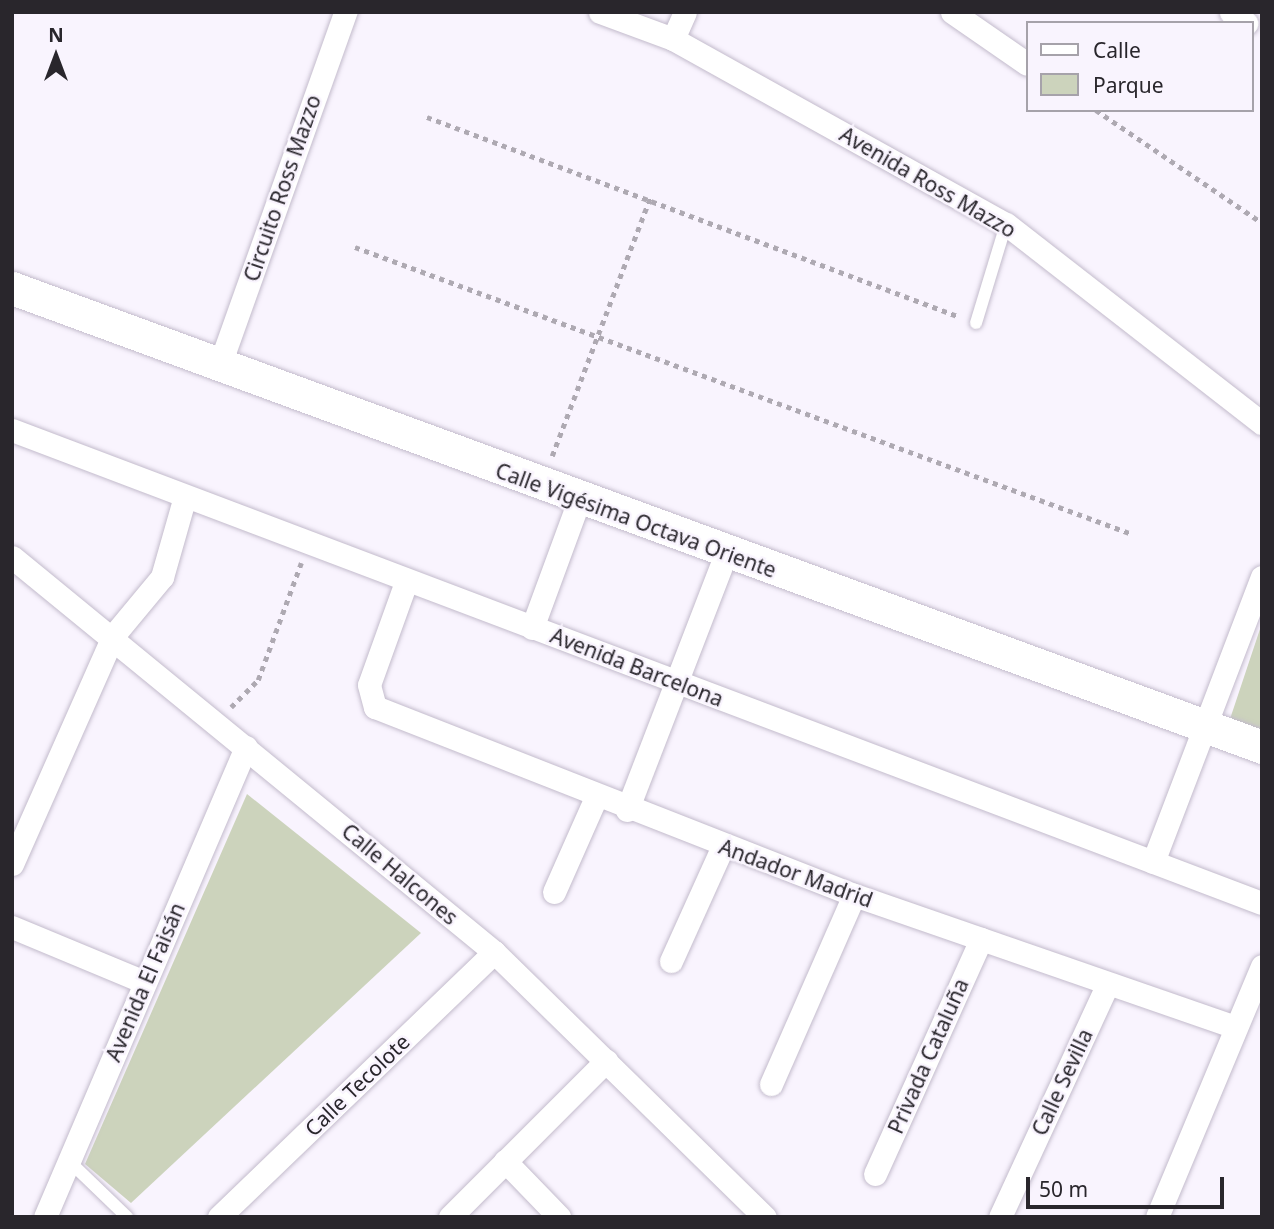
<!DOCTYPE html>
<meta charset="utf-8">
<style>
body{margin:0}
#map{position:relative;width:1274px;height:1229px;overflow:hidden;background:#f9f4fe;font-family:"Noto Sans",sans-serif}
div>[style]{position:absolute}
.green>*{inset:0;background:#ccd3bc}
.path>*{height:4.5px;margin-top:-2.25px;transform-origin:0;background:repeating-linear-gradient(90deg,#aea9b2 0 5px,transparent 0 10px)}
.roads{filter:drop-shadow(0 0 2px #c3bbcc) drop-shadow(0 0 2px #c3bbcc)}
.lane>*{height:12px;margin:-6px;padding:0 6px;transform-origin:6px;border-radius:6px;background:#fff}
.street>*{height:23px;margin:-11.5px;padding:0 11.5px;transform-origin:11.5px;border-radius:11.5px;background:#fff}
.secondary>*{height:33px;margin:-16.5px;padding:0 16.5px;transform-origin:16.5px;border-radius:16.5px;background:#fff}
span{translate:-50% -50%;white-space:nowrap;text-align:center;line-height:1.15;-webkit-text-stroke:5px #f9f4fe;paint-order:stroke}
.street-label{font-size:21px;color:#29262c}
.frame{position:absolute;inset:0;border:14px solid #29262c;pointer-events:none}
.legend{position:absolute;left:1026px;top:21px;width:228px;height:91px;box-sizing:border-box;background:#f9f4fe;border:2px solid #a6a2aa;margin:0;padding:9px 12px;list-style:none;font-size:21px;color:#29262c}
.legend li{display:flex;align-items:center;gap:14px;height:35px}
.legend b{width:35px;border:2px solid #a6a2aa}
.north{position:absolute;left:21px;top:21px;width:70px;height:70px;-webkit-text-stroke:5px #f9f4fe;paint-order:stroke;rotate:0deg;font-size:19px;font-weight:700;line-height:28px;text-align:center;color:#29262c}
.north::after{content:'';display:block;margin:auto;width:24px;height:32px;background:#29262c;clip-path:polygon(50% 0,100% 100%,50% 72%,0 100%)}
.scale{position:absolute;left:1026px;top:1177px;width:198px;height:32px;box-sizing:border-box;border:4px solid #29262c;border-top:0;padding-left:9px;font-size:21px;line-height:24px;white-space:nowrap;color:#29262c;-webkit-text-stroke:5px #f9f4fe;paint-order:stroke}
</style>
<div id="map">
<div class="green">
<i style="clip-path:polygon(1262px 623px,1262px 738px,1228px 725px)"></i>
<i style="clip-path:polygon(247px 794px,421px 933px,131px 1203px,85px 1164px)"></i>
</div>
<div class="path">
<i style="left:1096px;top:110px;width:201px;rotate:34.2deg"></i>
<i style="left:427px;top:117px;width:569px;rotate:20.57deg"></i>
<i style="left:355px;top:247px;width:828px;rotate:20.27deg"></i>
<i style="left:552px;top:456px;width:276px;rotate:-69.2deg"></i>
<i style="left:231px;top:707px;width:38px;rotate:-45deg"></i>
<i style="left:258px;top:680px;width:125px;rotate:-69.8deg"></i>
</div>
<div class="roads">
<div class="lane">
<i style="left:976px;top:323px;width:103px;rotate:-73.1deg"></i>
<i style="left:69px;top:1161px;width:81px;rotate:44deg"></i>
</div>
<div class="street">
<i style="left:600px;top:12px;width:78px;rotate:20.3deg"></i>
<i style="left:673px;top:39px;width:381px;rotate:29.1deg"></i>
<i style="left:1006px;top:224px;width:324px;rotate:37.9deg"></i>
<i style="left:952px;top:12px;width:91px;rotate:34.7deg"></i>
<i style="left:1231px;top:12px;width:19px;rotate:36deg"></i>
<i style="left:673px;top:39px;width:30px;rotate:-66deg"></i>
<i style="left:220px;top:364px;width:374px;rotate:-70.4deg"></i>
<i style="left:12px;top:430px;width:1336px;rotate:20.73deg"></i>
<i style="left:12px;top:557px;width:623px;rotate:39.33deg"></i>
<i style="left:494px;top:952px;width:379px;rotate:44.4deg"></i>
<i style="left:406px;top:582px;width:109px;rotate:109.8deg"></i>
<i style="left:369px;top:685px;width:23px;rotate:75deg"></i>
<i style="left:375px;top:707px;width:515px;rotate:21.43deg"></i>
<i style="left:854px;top:895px;width:403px;rotate:19.1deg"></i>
<i style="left:532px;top:628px;width:136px;rotate:-69.8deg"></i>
<i style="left:627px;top:810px;width:275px;rotate:-68.9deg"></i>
<i style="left:1153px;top:862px;width:305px;rotate:-69.1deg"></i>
<i style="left:12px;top:864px;width:249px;rotate:-66.1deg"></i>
<i style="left:113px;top:636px;width:77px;rotate:-50.3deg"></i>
<i style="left:162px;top:577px;width:80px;rotate:-74.1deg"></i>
<i style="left:554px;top:892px;width:104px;rotate:-66.1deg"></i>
<i style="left:12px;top:927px;width:143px;rotate:22.6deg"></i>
<i style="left:671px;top:961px;width:126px;rotate:-65.7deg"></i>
<i style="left:771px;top:1084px;width:206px;rotate:-66.3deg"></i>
<i style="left:505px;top:1161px;width:78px;rotate:46deg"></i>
<i style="left:875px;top:1174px;width:258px;rotate:-65.7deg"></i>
<i style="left:45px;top:1217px;width:511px;rotate:-66.85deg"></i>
<i style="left:219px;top:1217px;width:382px;rotate:-43.9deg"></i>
<i style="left:450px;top:1217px;width:221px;rotate:-45deg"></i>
<i style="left:1000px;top:1217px;width:255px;rotate:-65.2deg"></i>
<i style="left:1157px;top:1217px;width:272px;rotate:-67.3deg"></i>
</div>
<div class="secondary">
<i style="left:12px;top:288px;width:1332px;rotate:20.16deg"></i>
</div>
</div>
<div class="street-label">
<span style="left:928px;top:182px;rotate:30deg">Avenida Ross Mazzo</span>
<span style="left:282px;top:188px;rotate:-71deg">Circuito Ross Mazzo</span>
<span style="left:636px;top:520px;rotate:20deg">Calle Vigésima Octava Oriente</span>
<span style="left:637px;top:667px;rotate:21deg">Avenida Barcelona</span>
<span style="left:796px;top:873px;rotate:20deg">Andador Madrid</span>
<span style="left:400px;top:874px;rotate:40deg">Calle Halcones</span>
<span style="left:145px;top:982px;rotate:-67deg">Avenida El Faisán</span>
<span style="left:928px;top:1056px;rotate:-66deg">Privada Cataluña</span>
<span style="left:1062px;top:1082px;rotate:-65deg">Calle Sevilla</span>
<span style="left:357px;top:1085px;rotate:-44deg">Calle Tecolote</span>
</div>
<div class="frame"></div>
<ul class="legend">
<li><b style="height:9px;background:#fff"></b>Calle</li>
<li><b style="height:19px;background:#ccd3bc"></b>Parque</li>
</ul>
<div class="north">N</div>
<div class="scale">50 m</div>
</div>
